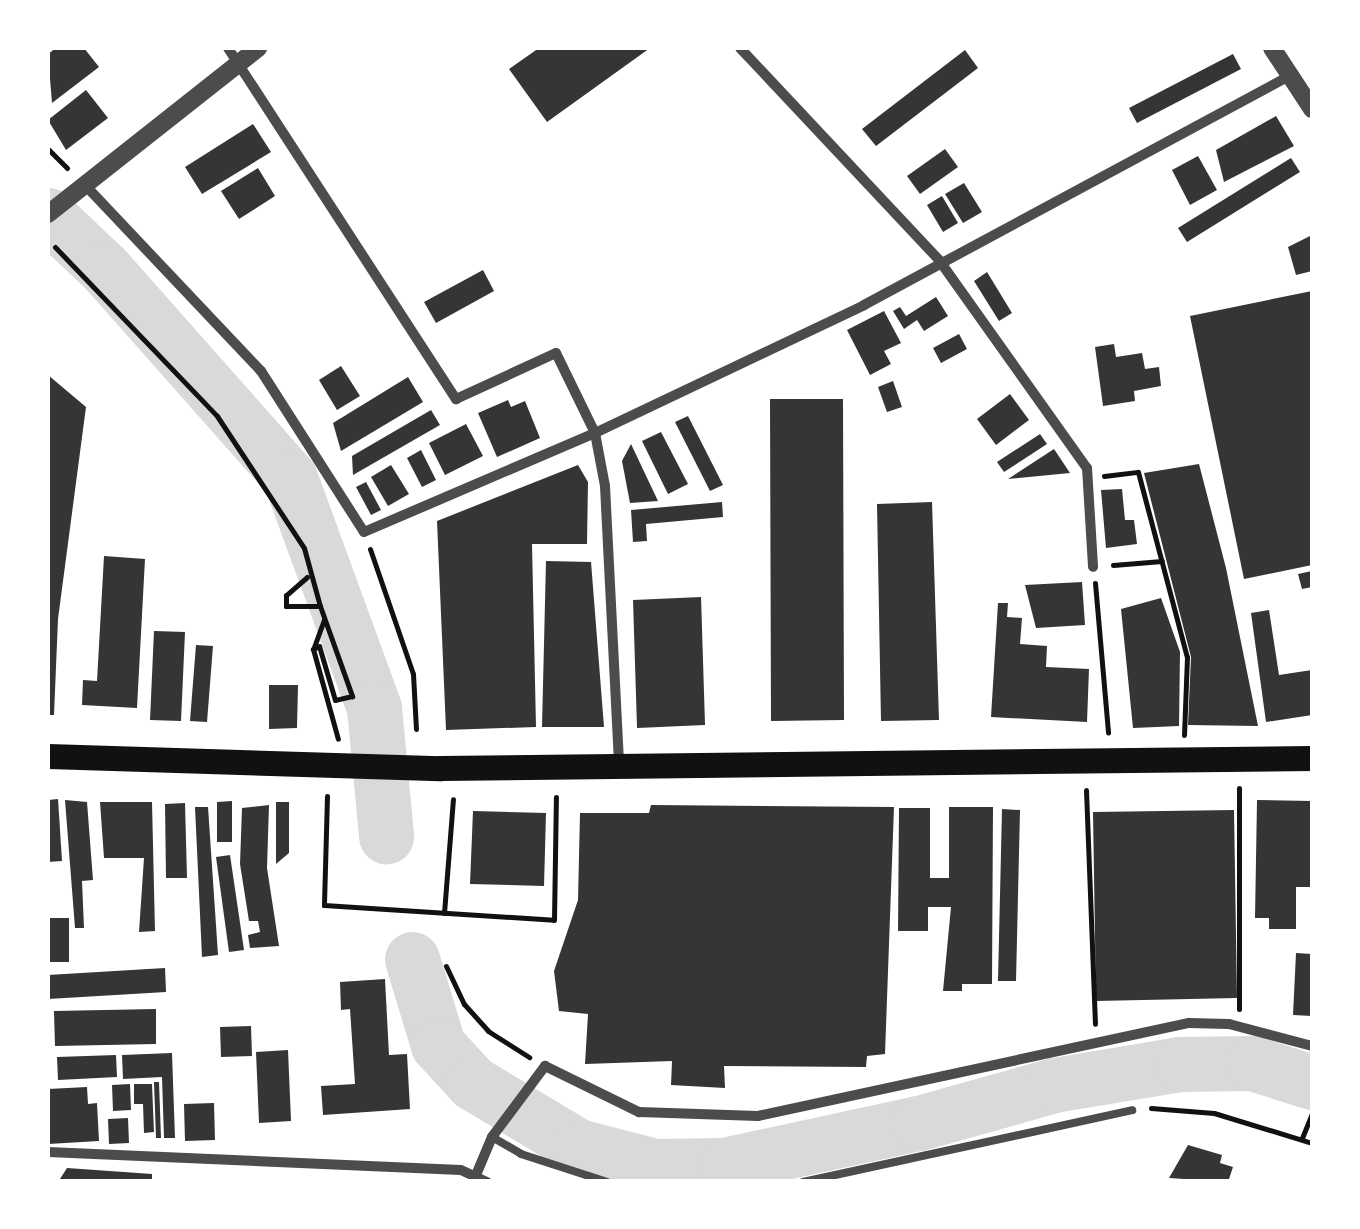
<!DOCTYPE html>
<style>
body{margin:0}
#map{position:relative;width:1360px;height:1229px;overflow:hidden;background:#fff;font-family:Poppins,sans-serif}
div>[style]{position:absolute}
.river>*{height:55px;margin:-27.5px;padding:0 27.5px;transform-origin:27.5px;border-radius:27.5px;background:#d9d9d9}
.building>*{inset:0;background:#353535}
.path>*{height:5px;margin:-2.5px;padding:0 2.5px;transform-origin:2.5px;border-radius:2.5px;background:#111}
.service>*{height:8px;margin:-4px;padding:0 4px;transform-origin:4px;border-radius:4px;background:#4c4c4c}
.minor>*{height:10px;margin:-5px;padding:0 5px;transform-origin:5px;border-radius:5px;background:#4c4c4c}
.tertiary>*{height:18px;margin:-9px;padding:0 9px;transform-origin:9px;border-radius:9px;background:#4c4c4c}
.primary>*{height:25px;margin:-12.5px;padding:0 12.5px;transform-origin:12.5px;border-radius:12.5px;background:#111}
span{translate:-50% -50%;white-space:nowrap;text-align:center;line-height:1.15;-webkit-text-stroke:8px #fff;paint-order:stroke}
.frame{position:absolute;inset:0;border:50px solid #fff;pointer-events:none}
</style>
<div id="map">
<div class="river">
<i style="left:48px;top:215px;width:79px;rotate:43.5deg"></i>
<i style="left:105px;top:269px;width:279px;rotate:48.5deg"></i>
<i style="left:290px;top:478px;width:245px;rotate:69.9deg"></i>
<i style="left:374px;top:708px;width:129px;rotate:84.6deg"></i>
<i style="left:412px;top:959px;width:90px;rotate:73.2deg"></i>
<i style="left:438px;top:1045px;width:52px;rotate:47.4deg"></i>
<i style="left:473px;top:1083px;width:122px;rotate:31deg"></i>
<i style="left:578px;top:1146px;width:80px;rotate:14.6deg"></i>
<i style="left:655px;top:1166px;width:69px;rotate:-0.8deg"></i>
<i style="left:724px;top:1165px;width:199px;rotate:-12.2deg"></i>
<i style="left:919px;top:1123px;width:140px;rotate:-15.7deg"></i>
<i style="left:1054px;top:1085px;width:127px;rotate:-9.5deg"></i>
<i style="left:1179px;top:1064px;width:73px;rotate:-0.8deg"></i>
<i style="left:1252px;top:1063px;width:63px;rotate:17.6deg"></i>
</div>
<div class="building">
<i style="clip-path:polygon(56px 48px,84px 48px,99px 67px,52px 103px,48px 54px)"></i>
<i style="clip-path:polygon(539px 48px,650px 48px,547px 122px,509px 69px)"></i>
<i style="clip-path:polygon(965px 50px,978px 68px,876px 146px,862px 129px)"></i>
<i style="clip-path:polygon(1233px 54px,1241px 69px,1137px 123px,1129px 108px)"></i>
<i style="clip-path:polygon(86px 90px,108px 118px,66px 150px,48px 120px)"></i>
<i style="clip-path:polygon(1276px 116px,1294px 146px,1224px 182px,1216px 150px)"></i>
<i style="clip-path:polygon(253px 124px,271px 152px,202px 194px,185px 167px)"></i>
<i style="clip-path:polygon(945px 149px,958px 167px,920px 194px,907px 176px)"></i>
<i style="clip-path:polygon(1198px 156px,1217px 190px,1190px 205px,1172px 170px)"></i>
<i style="clip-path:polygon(1291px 158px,1300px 172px,1187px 242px,1178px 228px)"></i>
<i style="clip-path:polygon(258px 168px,275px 196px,239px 219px,221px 191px)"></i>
<i style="clip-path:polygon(964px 183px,982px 212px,963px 223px,945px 194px)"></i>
<i style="clip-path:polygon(942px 196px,958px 223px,943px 232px,927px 205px)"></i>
<i style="clip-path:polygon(1312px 235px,1312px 271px,1296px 275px,1288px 247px)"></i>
<i style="clip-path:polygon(483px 270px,494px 291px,436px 323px,424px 302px)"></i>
<i style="clip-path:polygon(987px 272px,1012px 313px,999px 321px,974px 281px)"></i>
<i style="clip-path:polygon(1312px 291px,1312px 565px,1244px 579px,1190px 316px)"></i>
<i style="clip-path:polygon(936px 297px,948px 316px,924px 331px,917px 320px,904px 329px,893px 311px,900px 307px,906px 316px)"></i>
<i style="clip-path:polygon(884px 311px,901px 343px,884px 351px,891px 364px,870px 375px,847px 330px)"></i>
<i style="clip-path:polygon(959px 334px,967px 349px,941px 363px,933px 348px)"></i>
<i style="clip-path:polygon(1114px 344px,1116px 357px,1142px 353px,1145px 369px,1159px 367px,1161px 386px,1134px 391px,1135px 401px,1103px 406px,1095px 347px)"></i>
<i style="clip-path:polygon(341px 366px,360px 396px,337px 410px,319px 380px)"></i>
<i style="clip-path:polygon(48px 375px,86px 407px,58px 619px,54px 715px,48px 715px)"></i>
<i style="clip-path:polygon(408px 377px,423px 402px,341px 451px,333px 423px)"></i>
<i style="clip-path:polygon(893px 381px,902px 407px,887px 412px,878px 387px)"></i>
<i style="clip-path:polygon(1010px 394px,1029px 420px,996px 445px,977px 419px)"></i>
<i style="clip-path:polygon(770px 399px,843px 399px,844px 720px,771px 721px)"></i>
<i style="clip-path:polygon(508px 400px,511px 407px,525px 401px,540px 438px,497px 457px,478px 413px)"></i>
<i style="clip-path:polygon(431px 410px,440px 425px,353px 475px,352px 456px)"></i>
<i style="clip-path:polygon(688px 416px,723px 485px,710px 491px,675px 422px)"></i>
<i style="clip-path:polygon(466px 424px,483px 456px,445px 475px,429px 443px)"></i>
<i style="clip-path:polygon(661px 432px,688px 484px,668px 494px,642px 441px)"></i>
<i style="clip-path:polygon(1040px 434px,1047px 444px,1004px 472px,997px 462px)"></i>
<i style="clip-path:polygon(631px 444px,658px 501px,630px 503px,622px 461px)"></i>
<i style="clip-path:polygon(1054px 449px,1070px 473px,1008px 479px)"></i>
<i style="clip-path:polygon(421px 450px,436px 480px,422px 487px,407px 458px)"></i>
<i style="clip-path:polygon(1199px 464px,1226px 568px,1258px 726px,1188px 725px,1191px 657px,1144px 473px)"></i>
<i style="clip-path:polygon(391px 465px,409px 494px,388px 506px,371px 477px)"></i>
<i style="clip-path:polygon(578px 465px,588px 482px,587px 544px,532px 544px,536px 727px,446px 730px,437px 521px)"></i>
<i style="clip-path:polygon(366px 482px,381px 510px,371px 515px,356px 487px)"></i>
<i style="clip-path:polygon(1122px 489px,1125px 520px,1134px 520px,1137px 544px,1106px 548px,1101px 490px)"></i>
<i style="clip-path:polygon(722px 502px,723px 517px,646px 524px,647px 541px,633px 542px,631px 510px)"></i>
<i style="clip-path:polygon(932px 502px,939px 720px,881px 721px,877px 504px)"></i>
<i style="clip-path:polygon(104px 556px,145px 559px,137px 708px,82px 705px,83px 680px,97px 681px)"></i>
<i style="clip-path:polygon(546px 561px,591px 562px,604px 727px,542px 727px)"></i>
<i style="clip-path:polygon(1312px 571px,1312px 587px,1302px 589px,1298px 574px)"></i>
<i style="clip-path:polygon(1082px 582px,1085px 625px,1036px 628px,1025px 585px)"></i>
<i style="clip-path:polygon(701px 597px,705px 725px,637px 728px,633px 600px)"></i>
<i style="clip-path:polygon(1161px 598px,1180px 652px,1179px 726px,1133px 728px,1121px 609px)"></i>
<i style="clip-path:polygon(998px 603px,1008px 603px,1007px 617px,1022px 618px,1020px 644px,1047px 646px,1046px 667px,1089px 669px,1087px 722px,991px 717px)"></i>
<i style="clip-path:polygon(1269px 610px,1279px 675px,1312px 670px,1312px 715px,1266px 722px,1251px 613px)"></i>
<i style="clip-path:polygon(154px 631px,185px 632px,181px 721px,150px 720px)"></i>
<i style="clip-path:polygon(196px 645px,213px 646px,207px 722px,190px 721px)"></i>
<i style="clip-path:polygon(269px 685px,298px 685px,297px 728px,269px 729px)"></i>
<i style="clip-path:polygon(58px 799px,62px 861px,48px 862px,48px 800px)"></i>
<i style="clip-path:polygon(65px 800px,87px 802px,93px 880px,82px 881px,84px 928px,75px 928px)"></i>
<i style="clip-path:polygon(1257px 800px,1312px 801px,1312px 887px,1296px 887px,1296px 929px,1269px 929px,1269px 918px,1255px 918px)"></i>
<i style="clip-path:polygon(232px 801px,232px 842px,217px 842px,217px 802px)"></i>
<i style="clip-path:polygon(100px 802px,152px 802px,155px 931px,139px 932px,144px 858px,104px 858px)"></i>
<i style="clip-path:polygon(276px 802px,289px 802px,289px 853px,276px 864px)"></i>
<i style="clip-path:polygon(185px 803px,187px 878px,166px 878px,165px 804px)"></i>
<i style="clip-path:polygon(269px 805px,267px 868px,279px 946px,250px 948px,248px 935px,260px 932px,258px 921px,249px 921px,240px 864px,242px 808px)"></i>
<i style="clip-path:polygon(651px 805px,894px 807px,885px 1054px,867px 1056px,866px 1067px,724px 1066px,725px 1088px,671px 1085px,672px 1061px,585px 1064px,588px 1014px,559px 1011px,554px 971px,578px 900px,580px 813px,649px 813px)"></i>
<i style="clip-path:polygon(195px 807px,208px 807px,218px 955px,202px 957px)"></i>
<i style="clip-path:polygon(949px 807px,993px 807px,992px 984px,962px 984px,962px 991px,943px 991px,951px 907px,928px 907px,928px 931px,898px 931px,899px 808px,930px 808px,930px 878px,949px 878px)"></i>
<i style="clip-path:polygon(1002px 809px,1020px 810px,1016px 981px,998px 981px)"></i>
<i style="clip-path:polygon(1234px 810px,1237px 998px,1096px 1001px,1093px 812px)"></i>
<i style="clip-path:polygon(473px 811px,546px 813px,544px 886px,470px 884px)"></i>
<i style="clip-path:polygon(230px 855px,244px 950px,229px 952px,216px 857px)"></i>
<i style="clip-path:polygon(48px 918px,69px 918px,69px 962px,48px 962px)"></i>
<i style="clip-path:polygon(1296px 953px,1312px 954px,1312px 1016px,1293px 1015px)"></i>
<i style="clip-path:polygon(165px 968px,166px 992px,48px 999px,48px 975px)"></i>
<i style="clip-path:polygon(385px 979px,389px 1055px,407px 1054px,410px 1109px,323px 1115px,321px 1086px,355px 1084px,350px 1009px,341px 1010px,340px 982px)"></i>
<i style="clip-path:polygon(156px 1009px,156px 1044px,55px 1046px,54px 1011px)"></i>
<i style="clip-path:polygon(251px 1026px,252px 1056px,221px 1057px,220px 1027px)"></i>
<i style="clip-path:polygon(288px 1050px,291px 1121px,259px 1123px,256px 1052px)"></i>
<i style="clip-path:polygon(172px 1053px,175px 1138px,164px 1138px,162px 1077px,123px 1079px,122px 1055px)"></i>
<i style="clip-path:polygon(116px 1055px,117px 1077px,58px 1080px,57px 1057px)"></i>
<i style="clip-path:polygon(154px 1082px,159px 1082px,161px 1138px,156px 1138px)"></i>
<i style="clip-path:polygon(130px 1084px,131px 1110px,113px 1111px,112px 1085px)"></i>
<i style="clip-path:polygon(134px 1084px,152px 1084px,154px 1132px,144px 1133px,143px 1104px,134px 1104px)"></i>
<i style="clip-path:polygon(87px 1087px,88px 1104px,97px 1103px,99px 1141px,48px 1144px,48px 1089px)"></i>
<i style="clip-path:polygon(214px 1103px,215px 1140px,185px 1141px,184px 1104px)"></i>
<i style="clip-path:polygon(128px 1118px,129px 1143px,109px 1144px,108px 1119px)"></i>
<i style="clip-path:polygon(1188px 1145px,1222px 1155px,1220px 1163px,1233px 1167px,1228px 1182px,1169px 1178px)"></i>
<i style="clip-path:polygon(67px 1168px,152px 1174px,152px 1182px,58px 1182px)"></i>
</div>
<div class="path">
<i style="left:48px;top:149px;width:27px;rotate:45deg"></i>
<i style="left:55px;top:247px;width:234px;rotate:46.2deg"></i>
<i style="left:217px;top:416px;width:158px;rotate:56.6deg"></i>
<i style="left:304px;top:548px;width:60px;rotate:74.6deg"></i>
<i style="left:1104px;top:476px;width:34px;rotate:-7deg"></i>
<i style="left:1138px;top:472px;width:191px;rotate:75.2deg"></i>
<i style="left:1187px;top:657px;width:78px;rotate:92.2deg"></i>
<i style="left:370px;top:549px;width:132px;rotate:71deg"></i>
<i style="left:413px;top:674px;width:55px;rotate:86.9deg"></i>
<i style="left:1113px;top:565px;width:49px;rotate:-4.7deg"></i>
<i style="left:307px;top:577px;width:28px;rotate:139deg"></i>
<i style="left:286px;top:595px;width:11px;rotate:90deg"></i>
<i style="left:286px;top:606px;width:34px"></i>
<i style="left:320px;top:606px;width:96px;rotate:70.4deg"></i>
<i style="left:352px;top:696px;width:17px;rotate:167deg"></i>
<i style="left:335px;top:700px;width:56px;rotate:-106.5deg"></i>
<i style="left:319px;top:646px;width:7px;rotate:153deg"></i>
<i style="left:313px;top:649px;width:93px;rotate:74.5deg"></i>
<i style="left:1095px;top:583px;width:150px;rotate:85deg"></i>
<i style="left:314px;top:647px;width:29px;rotate:-70deg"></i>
<i style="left:1239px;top:788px;width:221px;rotate:90deg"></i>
<i style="left:1086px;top:790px;width:234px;rotate:87.8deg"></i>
<i style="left:327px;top:796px;width:109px;rotate:91.6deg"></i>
<i style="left:324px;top:905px;width:230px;rotate:3.7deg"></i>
<i style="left:554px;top:920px;width:123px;rotate:-89.1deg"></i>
<i style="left:444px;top:913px;width:114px;rotate:-85.5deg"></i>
<i style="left:446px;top:966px;width:42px;rotate:64.7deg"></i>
<i style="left:464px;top:1004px;width:36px;rotate:48deg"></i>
<i style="left:488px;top:1031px;width:49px;rotate:32.4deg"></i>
<i style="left:1151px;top:1108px;width:63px;rotate:4.5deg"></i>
<i style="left:1214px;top:1113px;width:102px;rotate:17deg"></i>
<i style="left:1302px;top:1138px;width:27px;rotate:-68deg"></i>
</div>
<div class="service">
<i style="left:492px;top:1137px;width:34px;rotate:30deg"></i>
<i style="left:521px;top:1154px;width:90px;rotate:18deg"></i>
<i style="left:803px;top:1182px;width:337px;rotate:-12.3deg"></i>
</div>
<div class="minor">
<i style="left:228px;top:48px;width:419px;rotate:57deg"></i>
<i style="left:456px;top:399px;width:110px;rotate:-24.7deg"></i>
<i style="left:556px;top:353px;width:89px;rotate:64deg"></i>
<i style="left:595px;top:433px;width:54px;rotate:79.3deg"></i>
<i style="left:605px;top:486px;width:277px;rotate:87.1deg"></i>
<i style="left:740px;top:48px;width:291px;rotate:46.8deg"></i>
<i style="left:939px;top:260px;width:255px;rotate:54.6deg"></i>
<i style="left:1087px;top:468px;width:99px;rotate:86.5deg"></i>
<i style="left:85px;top:185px;width:256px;rotate:46.6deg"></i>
<i style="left:261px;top:371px;width:191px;rotate:57.4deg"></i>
<i style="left:364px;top:532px;width:251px;rotate:-23.2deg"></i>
<i style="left:595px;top:433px;width:298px;rotate:-25.4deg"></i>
<i style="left:864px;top:305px;width:487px;rotate:-28.3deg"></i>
<i style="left:48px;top:1152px;width:413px;rotate:2.5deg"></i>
<i style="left:461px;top:1170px;width:29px;rotate:25deg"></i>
<i style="left:476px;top:1175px;width:41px;rotate:-67.2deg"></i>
<i style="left:492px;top:1137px;width:89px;rotate:-53.3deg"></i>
<i style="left:545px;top:1066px;width:105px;rotate:26.1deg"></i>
<i style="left:639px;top:1112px;width:119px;rotate:1.9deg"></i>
<i style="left:758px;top:1116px;width:441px;rotate:-12.2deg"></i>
<i style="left:1189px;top:1023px;width:40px;rotate:1.4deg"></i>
<i style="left:1229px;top:1024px;width:86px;rotate:14.8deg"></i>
</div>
<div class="tertiary">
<i style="left:1272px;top:48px;width:73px;rotate:56.7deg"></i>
<i style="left:48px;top:214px;width:268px;rotate:-38.3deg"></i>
</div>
<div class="primary">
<i style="left:48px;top:756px;width:392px;rotate:1.8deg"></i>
<i style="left:440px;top:768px;width:872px;rotate:-0.66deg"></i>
</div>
<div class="frame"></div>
</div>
